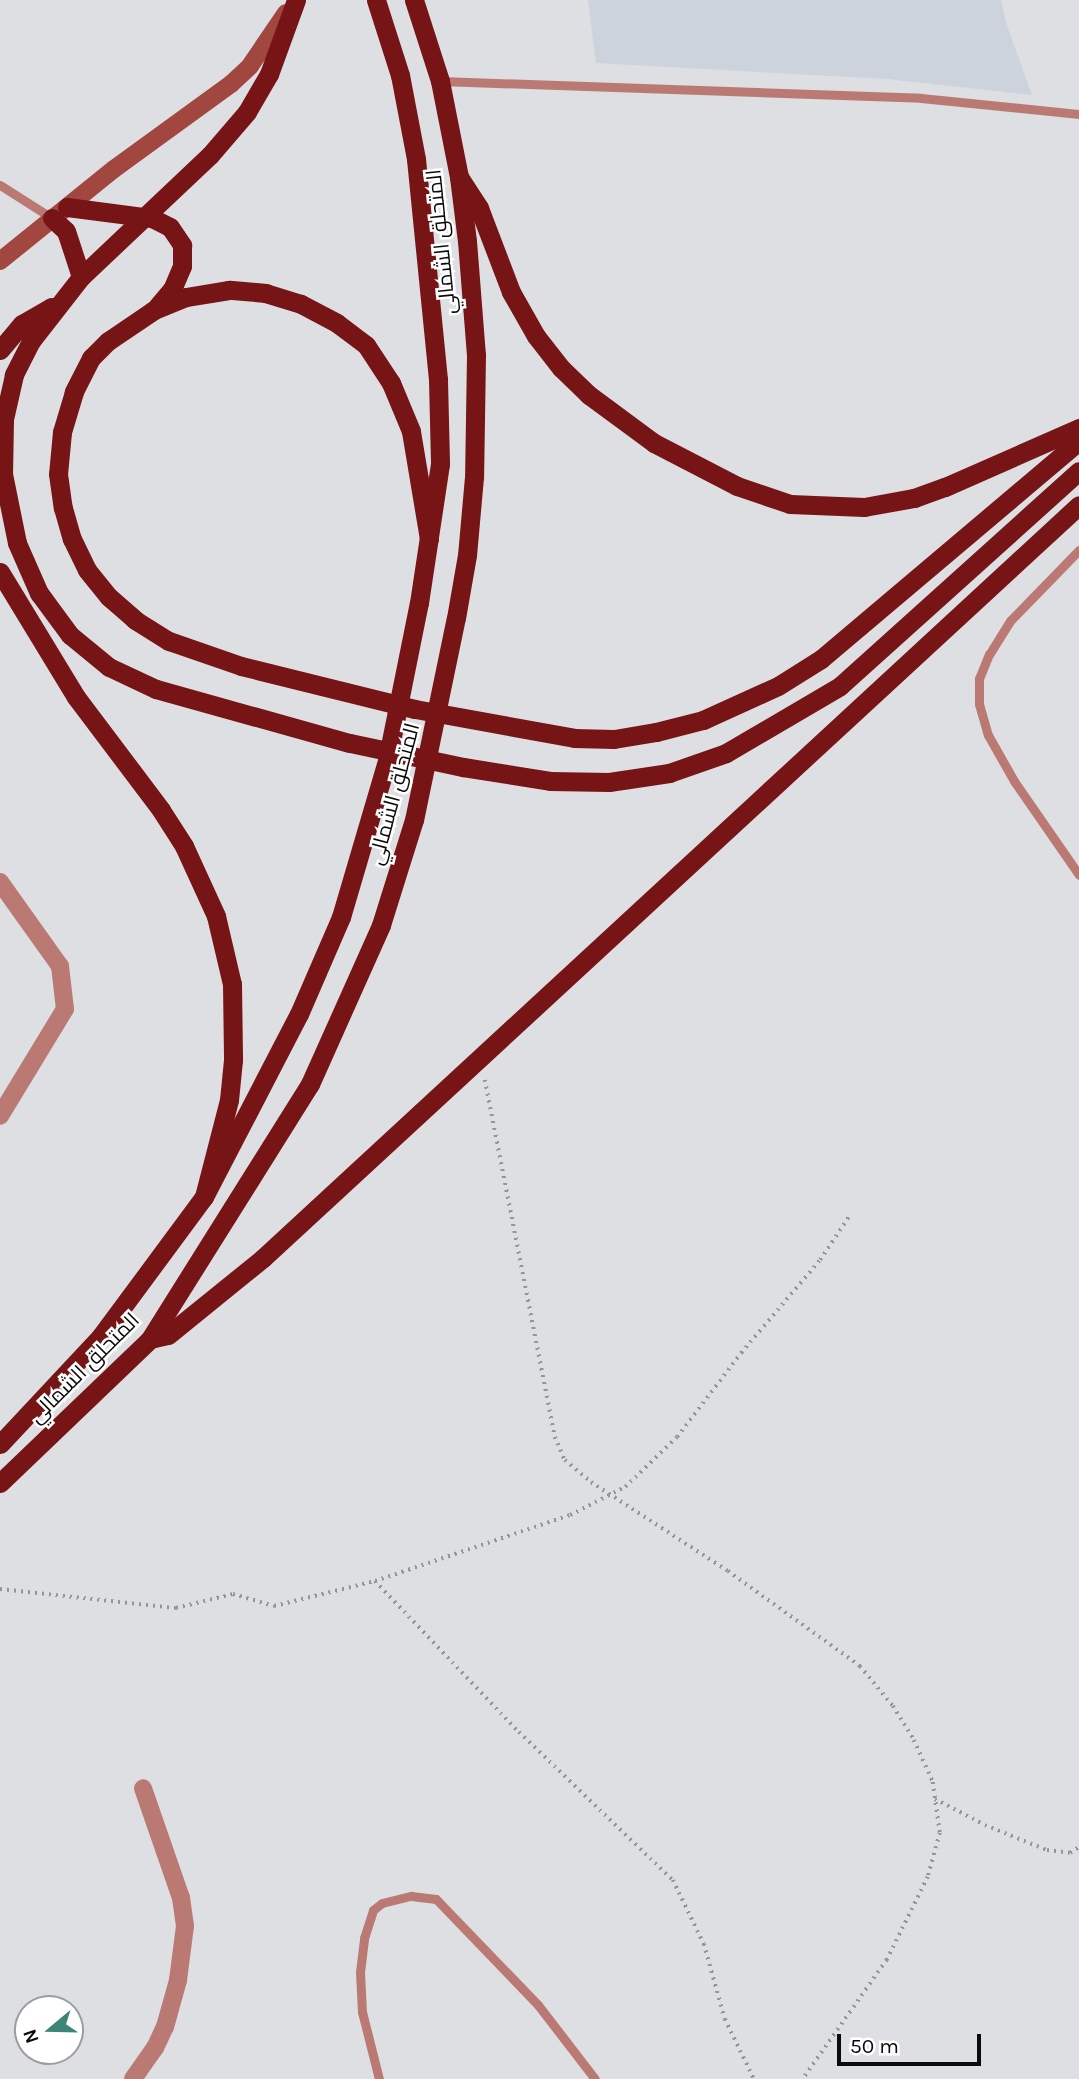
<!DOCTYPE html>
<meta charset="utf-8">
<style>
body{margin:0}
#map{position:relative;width:1079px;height:2079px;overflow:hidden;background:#dddfe3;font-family:Karla,Cairo,sans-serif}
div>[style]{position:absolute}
.built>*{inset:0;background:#cdd3dd}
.path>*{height:3.5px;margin-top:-1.75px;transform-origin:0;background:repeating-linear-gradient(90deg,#949598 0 2px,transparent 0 7px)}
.service>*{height:9px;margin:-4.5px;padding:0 4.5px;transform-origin:4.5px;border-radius:4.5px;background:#ba7a73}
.minor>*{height:18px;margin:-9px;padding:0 9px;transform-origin:9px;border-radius:9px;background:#ba7a73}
.secondary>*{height:18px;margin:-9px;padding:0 9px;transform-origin:9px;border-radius:9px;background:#a24640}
.trunk>*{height:19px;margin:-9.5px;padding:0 9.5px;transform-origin:9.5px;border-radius:9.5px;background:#771416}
.trunk-bridge>*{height:19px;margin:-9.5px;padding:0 9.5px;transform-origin:9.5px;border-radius:9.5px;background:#771416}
span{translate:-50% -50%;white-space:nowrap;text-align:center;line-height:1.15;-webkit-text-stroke:5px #fff;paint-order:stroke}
.street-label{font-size:21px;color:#0b0b0c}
.north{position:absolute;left:14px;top:1995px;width:70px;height:70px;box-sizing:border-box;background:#fff;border:2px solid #9d9d9e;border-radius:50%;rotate:251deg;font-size:19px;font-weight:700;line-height:28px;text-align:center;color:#0b0b0c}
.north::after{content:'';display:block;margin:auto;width:24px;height:32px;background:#3f8479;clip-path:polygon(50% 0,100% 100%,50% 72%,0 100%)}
.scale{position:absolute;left:837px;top:2034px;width:144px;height:32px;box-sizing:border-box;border:4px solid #0b0b0c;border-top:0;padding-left:9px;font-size:21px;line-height:24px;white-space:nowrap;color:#0b0b0c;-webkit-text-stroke:5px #fff;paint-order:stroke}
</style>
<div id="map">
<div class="built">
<i style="clip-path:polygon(588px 0,1001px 0,1007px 26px,1032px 95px,887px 79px,596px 63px)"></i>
</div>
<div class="path">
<i style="left:485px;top:1080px;width:364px;rotate:78.9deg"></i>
<i style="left:555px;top:1437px;width:25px;rotate:67deg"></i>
<i style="left:565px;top:1460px;width:34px;rotate:40deg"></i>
<i style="left:591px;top:1482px;width:163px;rotate:33deg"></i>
<i style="left:728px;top:1571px;width:163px;rotate:35.7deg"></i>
<i style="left:860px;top:1666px;width:52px;rotate:50.5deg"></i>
<i style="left:893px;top:1706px;width:40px;rotate:58deg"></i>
<i style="left:914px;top:1740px;width:46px;rotate:65.7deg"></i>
<i style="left:933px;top:1782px;width:51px;rotate:82.2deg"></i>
<i style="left:940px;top:1833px;width:46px;rotate:105.3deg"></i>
<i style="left:928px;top:1877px;width:93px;rotate:116.3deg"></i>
<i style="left:887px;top:1960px;width:146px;rotate:125.2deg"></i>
<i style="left:375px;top:1581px;width:209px;rotate:46.4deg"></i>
<i style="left:519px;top:1732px;width:214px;rotate:43.9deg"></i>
<i style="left:673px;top:1880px;width:71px;rotate:64.2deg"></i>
<i style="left:704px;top:1944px;width:78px;rotate:74.4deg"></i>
<i style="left:725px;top:2019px;width:67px;rotate:64.2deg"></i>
<i style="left:0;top:1589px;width:177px;rotate:6.2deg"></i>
<i style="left:176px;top:1608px;width:59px;rotate:-13.8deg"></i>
<i style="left:233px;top:1594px;width:43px;rotate:16.3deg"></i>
<i style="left:274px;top:1606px;width:104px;rotate:-13.9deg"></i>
<i style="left:375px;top:1581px;width:206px;rotate:-18.7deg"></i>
<i style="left:570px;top:1515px;width:62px;rotate:-27deg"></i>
<i style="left:625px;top:1487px;width:72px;rotate:-43.9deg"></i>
<i style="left:677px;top:1437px;width:106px;rotate:-52.7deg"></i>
<i style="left:741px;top:1353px;width:122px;rotate:-49.7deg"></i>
<i style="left:820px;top:1260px;width:54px;rotate:-56.3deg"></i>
<i style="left:935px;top:1799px;width:56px;rotate:27.5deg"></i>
<i style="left:985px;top:1825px;width:67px;rotate:22deg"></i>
<i style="left:1047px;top:1850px;width:23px;rotate:7deg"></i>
<i style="left:1070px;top:1853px;width:11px;rotate:-34deg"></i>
</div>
<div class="service">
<i style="left:440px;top:81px;width:481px;rotate:2deg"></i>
<i style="left:921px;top:98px;width:159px;rotate:5.8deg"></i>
<i style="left:0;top:185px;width:62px;rotate:32.4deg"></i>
<i style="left:1079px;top:550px;width:99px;rotate:134.2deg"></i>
<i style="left:1010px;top:621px;width:39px;rotate:122deg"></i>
<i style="left:989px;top:654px;width:27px;rotate:112deg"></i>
<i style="left:979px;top:679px;width:25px;rotate:90deg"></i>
<i style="left:979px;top:704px;width:32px;rotate:74deg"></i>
<i style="left:988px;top:735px;width:53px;rotate:60.5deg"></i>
<i style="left:1014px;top:781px;width:114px;rotate:55.3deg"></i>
<i style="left:379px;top:2079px;width:69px;rotate:-104.2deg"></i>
<i style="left:362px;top:2012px;width:40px;rotate:-92.9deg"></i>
<i style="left:360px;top:1972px;width:34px;rotate:-83deg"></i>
<i style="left:364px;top:1938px;width:29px;rotate:-72deg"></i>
<i style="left:373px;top:1910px;width:11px;rotate:-38deg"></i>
<i style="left:382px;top:1903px;width:30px;rotate:-14deg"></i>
<i style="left:411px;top:1896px;width:25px;rotate:7deg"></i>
<i style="left:436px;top:1899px;width:147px;rotate:46.1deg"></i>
<i style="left:538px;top:2005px;width:93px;rotate:52.4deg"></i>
</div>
<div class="minor">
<i style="left:0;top:882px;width:103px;rotate:54.5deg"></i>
<i style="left:60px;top:966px;width:43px;rotate:83.4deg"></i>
<i style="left:65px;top:1009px;width:125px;rotate:121.3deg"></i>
<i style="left:133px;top:2079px;width:38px;rotate:-55deg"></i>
<i style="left:155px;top:2048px;width:23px;rotate:-65deg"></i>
<i style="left:165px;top:2027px;width:49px;rotate:-74.5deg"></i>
<i style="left:178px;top:1980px;width:54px;rotate:-82.6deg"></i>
<i style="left:185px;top:1926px;width:28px;rotate:-98deg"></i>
<i style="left:181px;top:1898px;width:116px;rotate:-109.1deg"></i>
</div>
<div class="secondary">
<i style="left:0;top:261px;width:146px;rotate:-38.9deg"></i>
<i style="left:114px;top:169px;width:145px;rotate:-36deg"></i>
<i style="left:231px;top:84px;width:26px;rotate:-43deg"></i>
<i style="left:250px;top:66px;width:64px;rotate:-55.8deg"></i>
</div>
<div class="trunk">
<i style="left:296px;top:0;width:79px;rotate:110deg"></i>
<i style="left:269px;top:74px;width:44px;rotate:120.1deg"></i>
<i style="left:247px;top:112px;width:57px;rotate:130.7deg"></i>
<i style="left:210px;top:155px;width:178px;rotate:136.6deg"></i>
<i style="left:81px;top:277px;width:81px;rotate:128deg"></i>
<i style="left:31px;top:341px;width:38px;rotate:117deg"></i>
<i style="left:14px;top:375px;width:45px;rotate:102.8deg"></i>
<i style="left:4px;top:419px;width:55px;rotate:91deg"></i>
<i style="left:3px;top:474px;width:70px;rotate:78.5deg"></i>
<i style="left:17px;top:543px;width:55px;rotate:66.3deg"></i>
<i style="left:39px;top:593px;width:52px;rotate:53.6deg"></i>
<i style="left:70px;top:635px;width:50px;rotate:39.4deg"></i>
<i style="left:109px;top:667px;width:52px;rotate:25.1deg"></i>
<i style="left:156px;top:689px;width:201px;rotate:15.6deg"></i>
<i style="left:350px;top:743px;width:116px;rotate:12deg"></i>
<i style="left:463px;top:767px;width:88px;rotate:9.1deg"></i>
<i style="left:550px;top:781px;width:59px;rotate:1deg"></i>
<i style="left:609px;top:782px;width:61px;rotate:-8.5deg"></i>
<i style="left:669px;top:773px;width:60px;rotate:-19.3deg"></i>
<i style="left:726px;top:753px;width:132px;rotate:-30.4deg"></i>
<i style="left:840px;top:686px;width:321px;rotate:-42deg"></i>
<i style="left:376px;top:0;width:79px;rotate:72.3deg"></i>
<i style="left:400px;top:75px;width:86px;rotate:79.2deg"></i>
<i style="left:416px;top:159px;width:222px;rotate:84.3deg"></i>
<i style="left:438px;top:380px;width:84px;rotate:88.6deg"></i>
<i style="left:440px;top:464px;width:141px;rotate:98.6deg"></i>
<i style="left:414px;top:0;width:85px;rotate:72.2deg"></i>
<i style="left:440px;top:81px;width:98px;rotate:78.8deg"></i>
<i style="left:459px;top:177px;width:64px;rotate:82.9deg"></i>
<i style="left:467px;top:241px;width:114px;rotate:85.5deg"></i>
<i style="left:476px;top:355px;width:122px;rotate:90.9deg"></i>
<i style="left:474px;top:477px;width:78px;rotate:95.1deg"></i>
<i style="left:467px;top:555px;width:64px;rotate:99.9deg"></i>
<i style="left:459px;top:177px;width:37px;rotate:57deg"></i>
<i style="left:479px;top:208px;width:90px;rotate:69.1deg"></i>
<i style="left:511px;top:292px;width:51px;rotate:60.4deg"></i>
<i style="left:536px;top:336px;width:41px;rotate:52deg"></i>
<i style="left:561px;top:368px;width:39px;rotate:44deg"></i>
<i style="left:589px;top:395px;width:81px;rotate:36.4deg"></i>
<i style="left:654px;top:443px;width:93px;rotate:27.4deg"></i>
<i style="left:737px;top:486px;width:56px;rotate:18.8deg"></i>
<i style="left:790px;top:504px;width:74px;rotate:2.3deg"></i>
<i style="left:864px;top:507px;width:51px;rotate:-10.2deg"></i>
<i style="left:914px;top:498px;width:33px;rotate:-20deg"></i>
<i style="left:945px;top:487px;width:146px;rotate:-23.8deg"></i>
<i style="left:67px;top:207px;width:86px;rotate:7.4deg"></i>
<i style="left:152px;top:218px;width:20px;rotate:27deg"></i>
<i style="left:170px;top:227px;width:22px;rotate:56deg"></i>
<i style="left:182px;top:245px;width:21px;rotate:90deg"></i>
<i style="left:182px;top:266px;width:25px;rotate:113deg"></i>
<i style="left:172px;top:289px;width:23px;rotate:130deg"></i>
<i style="left:52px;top:218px;width:19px;rotate:43deg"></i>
<i style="left:66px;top:231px;width:48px;rotate:71.9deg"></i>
<i style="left:0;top:350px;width:34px;rotate:-50deg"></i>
<i style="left:22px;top:324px;width:34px;rotate:-30deg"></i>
<i style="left:429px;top:539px;width:109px;rotate:-99.5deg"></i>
<i style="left:411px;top:431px;width:52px;rotate:-112.6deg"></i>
<i style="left:391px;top:383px;width:45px;rotate:-123.3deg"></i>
<i style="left:366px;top:345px;width:36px;rotate:-143deg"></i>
<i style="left:337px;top:323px;width:41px;rotate:-152.2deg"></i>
<i style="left:301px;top:304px;width:37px;rotate:-163deg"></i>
<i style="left:266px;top:293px;width:37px;rotate:-175deg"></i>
<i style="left:229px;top:290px;width:44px;rotate:170.8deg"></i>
<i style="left:186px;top:297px;width:35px;rotate:158deg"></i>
<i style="left:154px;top:310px;width:55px;rotate:146deg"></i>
<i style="left:108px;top:341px;width:24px;rotate:135deg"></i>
<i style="left:91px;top:358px;width:38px;rotate:117deg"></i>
<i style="left:74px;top:392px;width:42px;rotate:106.7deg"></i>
<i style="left:62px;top:432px;width:42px;rotate:95.4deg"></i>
<i style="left:58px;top:474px;width:34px;rotate:82deg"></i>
<i style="left:63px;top:508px;width:32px;rotate:74deg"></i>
<i style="left:72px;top:539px;width:34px;rotate:64deg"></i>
<i style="left:87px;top:570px;width:35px;rotate:51deg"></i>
<i style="left:109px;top:597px;width:35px;rotate:41deg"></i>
<i style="left:135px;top:620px;width:40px;rotate:32deg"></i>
<i style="left:169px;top:641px;width:76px;rotate:19.1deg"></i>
<i style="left:241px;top:666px;width:179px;rotate:13.9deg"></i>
<i style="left:415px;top:709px;width:162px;rotate:10.3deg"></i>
<i style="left:574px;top:738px;width:40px;rotate:1.4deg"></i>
<i style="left:614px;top:739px;width:43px;rotate:-9.5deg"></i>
<i style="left:656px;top:732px;width:49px;rotate:-14.3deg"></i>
<i style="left:703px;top:720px;width:82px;rotate:-24.4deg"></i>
<i style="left:778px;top:686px;width:51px;rotate:-32.1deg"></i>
<i style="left:821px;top:659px;width:338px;rotate:-40.2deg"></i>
<i style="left:0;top:572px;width:146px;rotate:58.7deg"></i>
<i style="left:76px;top:697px;width:141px;rotate:53deg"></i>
<i style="left:161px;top:810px;width:43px;rotate:57.4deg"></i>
<i style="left:184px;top:846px;width:77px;rotate:65.4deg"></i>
<i style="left:216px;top:916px;width:70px;rotate:76.8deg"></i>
<i style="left:232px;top:984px;width:76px;rotate:89.2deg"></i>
<i style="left:233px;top:1060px;width:40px;rotate:95.7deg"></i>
<i style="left:229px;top:1100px;width:100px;rotate:104.5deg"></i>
<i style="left:150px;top:1339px;width:18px;rotate:-13deg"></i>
<i style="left:168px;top:1335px;width:122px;rotate:-39deg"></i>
<i style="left:263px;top:1258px;width:1110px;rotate:-42.7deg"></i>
<i style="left:0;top:1444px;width:148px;rotate:-46.9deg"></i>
<i style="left:101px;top:1336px;width:173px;rotate:-53.5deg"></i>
<i style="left:204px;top:1197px;width:206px;rotate:-62.6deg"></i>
<i style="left:299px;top:1014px;width:106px;rotate:-66.6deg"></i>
<i style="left:0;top:1483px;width:208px;rotate:-43.8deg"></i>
<i style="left:150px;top:1339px;width:301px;rotate:-57.9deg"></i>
<i style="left:310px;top:1084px;width:174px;rotate:-65.9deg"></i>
</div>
<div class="trunk-bridge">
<i style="left:341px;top:917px;width:163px;rotate:-73.6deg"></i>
<i style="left:387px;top:761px;width:161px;rotate:-78.6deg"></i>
<i style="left:381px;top:925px;width:110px;rotate:-72.6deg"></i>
<i style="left:414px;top:820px;width:206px;rotate:-78.3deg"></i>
</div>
<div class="street-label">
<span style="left:441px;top:242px;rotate:-96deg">المتحلق الشمالي</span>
<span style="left:394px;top:794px;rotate:-75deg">المتحلق الشمالي</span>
<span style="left:84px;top:1368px;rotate:-45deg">المتحلق الشمالي</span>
</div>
<div class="north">N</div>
<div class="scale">50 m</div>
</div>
